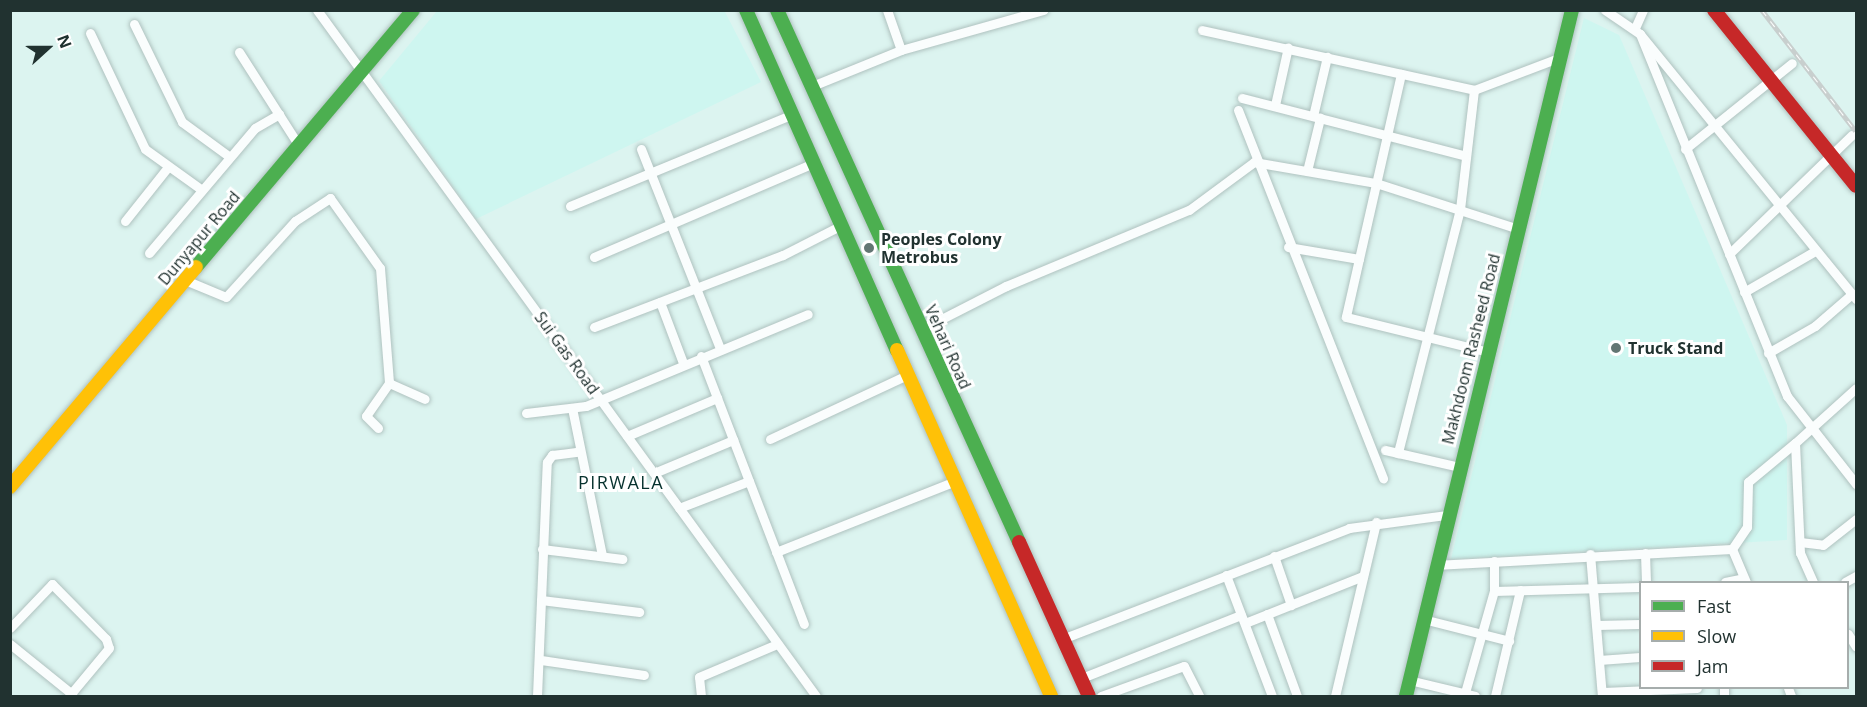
<!DOCTYPE html>
<style>
body{margin:0}
#map{position:relative;width:1867px;height:707px;overflow:hidden;background:#dcf4f0;font-family:"Open Sans",sans-serif}
div>[style]{position:absolute}
.built>*{inset:0;background:#cef6f0}
.roads{filter:drop-shadow(0 0 2px #afc2bf) drop-shadow(0 0 2px #afc2bf)}
.street>*{height:9px;margin:-4.5px;padding:0 4.5px;transform-origin:4.5px;border-radius:4.5px;background:#fafdfd}
.fast>*{height:14px;margin:-7px;padding:0 7px;transform-origin:7px;border-radius:7px;background:#4caf50}
.slow>*{height:14px;margin:-7px;padding:0 7px;transform-origin:7px;border-radius:7px;background:#ffc107}
.jam>*{height:14px;margin:-7px;padding:0 7px;transform-origin:7px;border-radius:7px;background:#c62828}
.rail>*{height:4.5px;margin-top:-2.25px;transform-origin:0;background:repeating-linear-gradient(90deg,#fff 0 7px,#c8cfce 0 14px);box-sizing:border-box;border-block:2px solid #c8cfce}
.dots>*{width:16px;height:16px;translate:-50% -50%;box-sizing:border-box;border:3px solid #fff;border-radius:50%}
span{translate:-50% -50%;white-space:nowrap;text-align:center;line-height:1.15;-webkit-text-stroke:6px #fff;paint-order:stroke}
.street-label{font-size:16px;color:#213230}
.poi-label{font-size:16px;color:#213230;font-weight:700}
.left{translate:0 -50%;text-align:left}
.neighbourhood-label{font-size:18px;color:#07322e;letter-spacing:1.5px}
.frame{position:absolute;inset:0;border:12px solid #213230;pointer-events:none}
.legend{position:absolute;left:1639px;top:581px;width:210px;height:108px;box-sizing:border-box;background:#fff;border:2px solid #a6adac;margin:0;padding:8px 10px;list-style:none;font-size:18px;color:#213230}
.legend li{display:flex;align-items:center;gap:12px;height:30px}
.legend b{width:30px;border:2px solid #a6adac}
.north{position:absolute;left:18px;top:18px;width:60px;height:60px;-webkit-text-stroke:4px #fff;paint-order:stroke;rotate:69deg;font-size:16px;font-weight:700;line-height:24px;text-align:center;color:#213230}
.north::after{content:'';display:block;margin:auto;width:21px;height:27px;background:#213230;clip-path:polygon(50% 0,100% 100%,50% 72%,0 100%)}
</style>
<div id="map">
<div class="built">
<i style="clip-path:polygon(724px 10px,761px 82px,476px 219px,379px 81px,437px 11px)"></i>
<i style="clip-path:polygon(1584px 18px,1619px 35px,1787px 425px,1787px 540px,1451px 559px)"></i>
</div>
<div class="roads">
<div class="street">
<i style="left:317px;top:10px;width:848px;rotate:53.97deg"></i>
<i style="left:887px;top:10px;width:42px;rotate:70.7deg"></i>
<i style="left:1605px;top:10px;width:42px;rotate:34.4deg"></i>
<i style="left:1640px;top:34px;width:342px;rotate:50.8deg"></i>
<i style="left:134px;top:24px;width:109px;rotate:63.9deg"></i>
<i style="left:182px;top:122px;width:59px;rotate:36.1deg"></i>
<i style="left:1635px;top:28px;width:20px;rotate:-66deg"></i>
<i style="left:1202px;top:30px;width:279px;rotate:12.4deg"></i>
<i style="left:1474px;top:90px;width:120px;rotate:96.7deg"></i>
<i style="left:1460px;top:209px;width:252px;rotate:104.3deg"></i>
<i style="left:90px;top:33px;width:128px;rotate:64.6deg"></i>
<i style="left:145px;top:149px;width:70px;rotate:35.7deg"></i>
<i style="left:1640px;top:34px;width:391px;rotate:67.9deg"></i>
<i style="left:1787px;top:396px;width:112px;rotate:51.9deg"></i>
<i style="left:239px;top:52px;width:112px;rotate:57.4deg"></i>
<i style="left:1401px;top:74px;width:249px;rotate:102.8deg"></i>
<i style="left:1346px;top:317px;width:146px;rotate:13.8deg"></i>
<i style="left:812px;top:86px;width:96px;rotate:-22deg"></i>
<i style="left:901px;top:50px;width:148px;rotate:-15.7deg"></i>
<i style="left:1474px;top:90px;width:93px;rotate:-20.8deg"></i>
<i style="left:1242px;top:98px;width:231px;rotate:14.5deg"></i>
<i style="left:1275px;top:105px;width:59px;rotate:-77.4deg"></i>
<i style="left:1238px;top:110px;width:396px;rotate:68.5deg"></i>
<i style="left:1313px;top:116px;width:61px;rotate:-76.7deg"></i>
<i style="left:641px;top:149px;width:215px;rotate:68.4deg"></i>
<i style="left:1685px;top:149px;width:137px;rotate:-38.8deg"></i>
<i style="left:1307px;top:171px;width:55px;rotate:-76.2deg"></i>
<i style="left:570px;top:206px;width:239px;rotate:-22.4deg"></i>
<i style="left:125px;top:221px;width:69px;rotate:-51.5deg"></i>
<i style="left:1288px;top:247px;width:72px;rotate:9.6deg"></i>
<i style="left:149px;top:253px;width:164px;rotate:-49.7deg"></i>
<i style="left:255px;top:128px;width:28px;rotate:-30deg"></i>
<i style="left:1729px;top:254px;width:171px;rotate:-44.1deg"></i>
<i style="left:594px;top:257px;width:236px;rotate:-23.2deg"></i>
<i style="left:185px;top:280px;width:44px;rotate:22.5deg"></i>
<i style="left:226px;top:297px;width:103px;rotate:-47.8deg"></i>
<i style="left:295px;top:221px;width:42px;rotate:-33.3deg"></i>
<i style="left:330px;top:198px;width:86px;rotate:54.5deg"></i>
<i style="left:380px;top:268px;width:115px;rotate:85.5deg"></i>
<i style="left:389px;top:383px;width:40px;rotate:124.9deg"></i>
<i style="left:366px;top:416px;width:17px;rotate:45deg"></i>
<i style="left:1744px;top:292px;width:82px;rotate:-30deg"></i>
<i style="left:660px;top:302px;width:65px;rotate:69.3deg"></i>
<i style="left:594px;top:327px;width:202px;rotate:-20.9deg"></i>
<i style="left:783px;top:255px;width:62px;rotate:-27deg"></i>
<i style="left:922px;top:329px;width:94px;rotate:-27.1deg"></i>
<i style="left:1006px;top:286px;width:198px;rotate:-22.6deg"></i>
<i style="left:1189px;top:210px;width:81px;rotate:-36.4deg"></i>
<i style="left:1254px;top:162px;width:124px;rotate:9.8deg"></i>
<i style="left:1376px;top:183px;width:149px;rotate:17.9deg"></i>
<i style="left:1768px;top:353px;width:54px;rotate:-29.9deg"></i>
<i style="left:1815px;top:326px;width:49px;rotate:-40.9deg"></i>
<i style="left:701px;top:356px;width:287px;rotate:69deg"></i>
<i style="left:389px;top:383px;width:39px;rotate:24deg"></i>
<i style="left:572px;top:408px;width:151px;rotate:78.5deg"></i>
<i style="left:526px;top:413px;width:60px;rotate:-6.7deg"></i>
<i style="left:586px;top:406px;width:240px;rotate:-22.5deg"></i>
<i style="left:627px;top:436px;width:98px;rotate:-22.9deg"></i>
<i style="left:770px;top:439px;width:151px;rotate:-25deg"></i>
<i style="left:1385px;top:450px;width:76px;rotate:12.9deg"></i>
<i style="left:654px;top:473px;width:86px;rotate:-22.7deg"></i>
<i style="left:679px;top:508px;width:75px;rotate:-21.1deg"></i>
<i style="left:1800px;top:542px;width:23px;rotate:7deg"></i>
<i style="left:1823px;top:545px;width:42px;rotate:-38.2deg"></i>
<i style="left:542px;top:549px;width:81px;rotate:7.1deg"></i>
<i style="left:1732px;top:549px;width:36px;rotate:67deg"></i>
<i style="left:776px;top:552px;width:193px;rotate:-21.6deg"></i>
<i style="left:1645px;top:553px;width:29px;rotate:88deg"></i>
<i style="left:1590px;top:554px;width:143px;rotate:85.2deg"></i>
<i style="left:1274px;top:556px;width:52px;rotate:70.9deg"></i>
<i style="left:1435px;top:565px;width:297px;rotate:-3.1deg"></i>
<i style="left:1732px;top:549px;width:27px;rotate:-56deg"></i>
<i style="left:1747px;top:527px;width:45px;rotate:-88.7deg"></i>
<i style="left:1748px;top:482px;width:61px;rotate:-39.7deg"></i>
<i style="left:1226px;top:575px;width:129px;rotate:69.2deg"></i>
<i style="left:1725px;top:582px;width:19px;rotate:-12deg"></i>
<i style="left:1813px;top:582px;width:32px;rotate:-114deg"></i>
<i style="left:1800px;top:553px;width:110px;rotate:-92.6deg"></i>
<i style="left:1795px;top:443px;width:82px;rotate:-42deg"></i>
<i style="left:1845px;top:582px;width:13px;rotate:-29deg"></i>
<i style="left:1494px;top:591px;width:146px;rotate:-1.6deg"></i>
<i style="left:541px;top:600px;width:99px;rotate:7deg"></i>
<i style="left:1267px;top:614px;width:87px;rotate:69.9deg"></i>
<i style="left:1423px;top:619px;width:89px;rotate:14.3deg"></i>
<i style="left:1245px;top:623px;width:127px;rotate:-21.7deg"></i>
<i style="left:1597px;top:625px;width:43px;rotate:-1.3deg"></i>
<i style="left:10px;top:628px;width:61px;rotate:-46.3deg"></i>
<i style="left:52px;top:584px;width:77px;rotate:45.5deg"></i>
<i style="left:106px;top:639px;width:9px;rotate:72deg"></i>
<i style="left:109px;top:648px;width:62px;rotate:129.8deg"></i>
<i style="left:1848px;top:634px;width:15px;rotate:58deg"></i>
<i style="left:1062px;top:639px;width:308px;rotate:-21.1deg"></i>
<i style="left:1349px;top:528px;width:99px;rotate:-7.6deg"></i>
<i style="left:10px;top:644px;width:80px;rotate:38.9deg"></i>
<i style="left:541px;top:660px;width:104px;rotate:8.3deg"></i>
<i style="left:1599px;top:660px;width:41px;rotate:-4.2deg"></i>
<i style="left:1079px;top:679px;width:174px;rotate:-21.6deg"></i>
<i style="left:1409px;top:680px;width:68px;rotate:13.6deg"></i>
<i style="left:1724px;top:688px;width:8px;rotate:90deg"></i>
<i style="left:1788px;top:688px;width:9px;rotate:69deg"></i>
<i style="left:1603px;top:692px;width:94px;rotate:-2.4deg"></i>
<i style="left:537px;top:696px;width:234px;rotate:-87.6deg"></i>
<i style="left:547px;top:462px;width:9px;rotate:-54deg"></i>
<i style="left:552px;top:455px;width:26px;rotate:-7deg"></i>
<i style="left:701px;top:696px;width:19px;rotate:-96deg"></i>
<i style="left:699px;top:677px;width:85px;rotate:-22.9deg"></i>
<i style="left:1101px;top:696px;width:88px;rotate:-19.9deg"></i>
<i style="left:1184px;top:666px;width:34px;rotate:63deg"></i>
<i style="left:1335px;top:696px;width:179px;rotate:-76.7deg"></i>
<i style="left:1464px;top:696px;width:109px;rotate:-74.1deg"></i>
<i style="left:1494px;top:591px;width:30px;rotate:-90deg"></i>
<i style="left:1495px;top:696px;width:109px;rotate:-76.7deg"></i>
</div>
<div class="fast">
<i style="left:746px;top:10px;width:372px;rotate:66.1deg"></i>
<i style="left:777px;top:10px;width:584px;rotate:65.54deg"></i>
<i style="left:196px;top:267px;width:336px;rotate:-49.8deg"></i>
<i style="left:1406px;top:696px;width:706px;rotate:-76.4deg"></i>
</div>
<div class="slow">
<i style="left:897px;top:350px;width:379px;rotate:66deg"></i>
<i style="left:10px;top:487px;width:288px;rotate:-49.8deg"></i>
</div>
<div class="jam">
<i style="left:1714px;top:10px;width:226px;rotate:51.1deg"></i>
<i style="left:1019px;top:542px;width:169px;rotate:65.6deg"></i>
</div>
</div>
<div class="rail">
<i style="left:1762px;top:10px;width:153px;rotate:52.2deg"></i>
</div>
<div class="dots">
<i style="left:869px;top:248px;background:#627673"></i>
<i style="left:1616px;top:348px;background:#627673"></i>
</div>
<div class="street-label">
<span style="left:199px;top:238px;rotate:-50deg">Dunyapur Road</span>
<span style="left:948px;top:347px;rotate:66deg">Vehari Road</span>
<span style="left:1471px;top:349px;rotate:-76deg">Makhdoom Rasheed Road</span>
<span style="left:567px;top:353px;rotate:54deg">Sui Gas Road</span>
</div>
<div class="poi-label">
<span class="left" style="left:881px;top:248px">Peoples Colony<br>Metrobus</span>
<span class="left" style="left:1628px;top:348px">Truck Stand</span>
</div>
<div class="neighbourhood-label">
<span style="left:621px;top:482px">PIRWALA</span>
</div>
<div class="frame"></div>
<ul class="legend">
<li><b style="height:8px;background:#4caf50"></b>Fast</li>
<li><b style="height:8px;background:#ffc107"></b>Slow</li>
<li><b style="height:8px;background:#c62828"></b>Jam</li>
</ul>
<div class="north">N</div>
</div>
